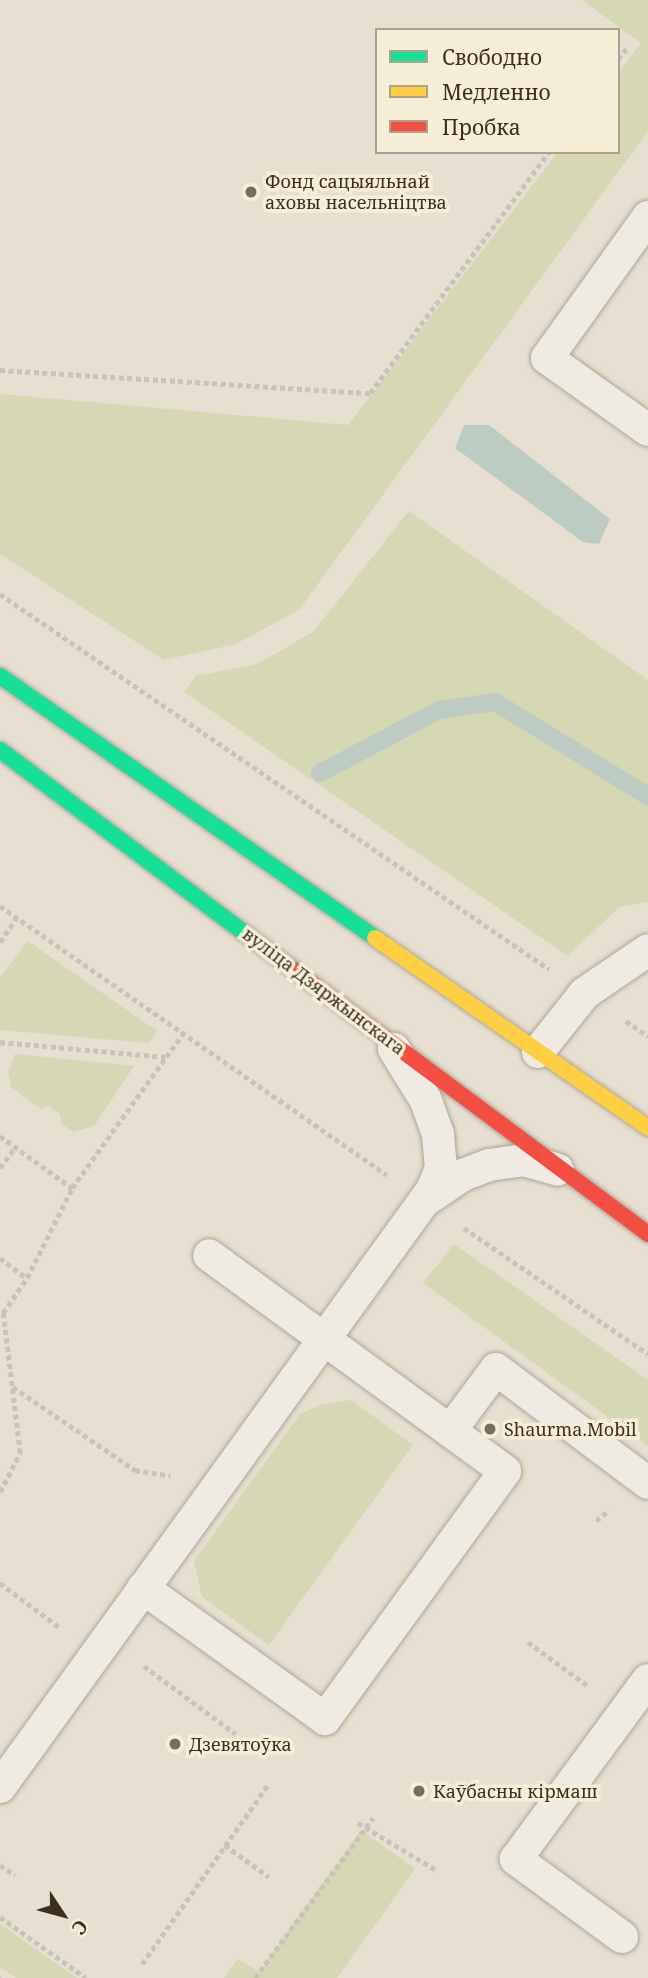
<!DOCTYPE html>
<meta charset="utf-8">
<style>
body{margin:0}
#map{position:relative;width:648px;height:1978px;overflow:hidden;background:#e7e0d1;font-family:"Noto Serif",serif}
div>[style]{position:absolute}
.green>*{inset:0;background:#d6d7b3}
.water>*{inset:0;background:#bcccc2}
.stream>*{height:18px;margin:-9px;padding:0 9px;transform-origin:9px;border-radius:9px;background:#bcccc2}
.path>*{height:4.5px;margin-top:-2.25px;transform-origin:0;background:repeating-linear-gradient(90deg,#c8c2b9 0 5px,transparent 0 8.5px)}
.roads{filter:drop-shadow(0 0 2px #ada599) drop-shadow(0 0 2px #ada599)}
.lane>*{height:32px;margin:-16px;padding:0 16px;transform-origin:16px;border-radius:16px;background:#efebe3}
.fast>*{height:16px;margin:-8px;padding:0 8px;transform-origin:8px;border-radius:8px;background:#16e098}
.slow>*{height:16px;margin:-8px;padding:0 8px;transform-origin:8px;border-radius:8px;background:#ffcf43}
.jam>*{height:16px;margin:-8px;padding:0 8px;transform-origin:8px;border-radius:8px;background:#f24e42}
.dots>*{width:19px;height:19px;translate:-50% -50%;box-sizing:border-box;border:4px solid #f7eed8;border-radius:50%}
span{translate:-50% -50%;white-space:nowrap;text-align:center;line-height:1.15;-webkit-text-stroke:7px #f7eed8;paint-order:stroke}
.poi-label{font-size:18px;color:#3d2e20}
.left{translate:0 -50%;text-align:left}
.street-label{font-size:18px;color:#3d2e20}
.legend{position:absolute;left:375px;top:28px;width:245px;height:126px;box-sizing:border-box;background:#f7eed8;border:2px solid #ada18e;margin:0;padding:9px 12px;list-style:none;font-size:21px;color:#3d2e20}
.legend li{display:flex;align-items:center;gap:14px;height:35px}
.legend b{width:35px;border:2px solid #ada18e}
.north{position:absolute;left:28px;top:1880px;width:70px;height:70px;-webkit-text-stroke:5px #f7eed8;paint-order:stroke;rotate:126deg;font-size:19px;font-weight:700;line-height:28px;text-align:center;color:#3d2e20}
.north::after{content:'';display:block;margin:auto;width:24px;height:32px;background:#3d2e20;clip-path:polygon(50% 0,100% 100%,50% 72%,0 100%)}
</style>
<div id="map">
<div class="green">
<i style="clip-path:polygon(582px 0,648px 0,648px 131px,299px 610px,236px 644px,164px 660px,0 554px,0 394px,348px 425px,558px 152px,618px 152px,618px 74px,641px 43px)"></i>
<i style="clip-path:polygon(409px 511px,648px 680px,648px 902px,619px 907px,568px 956px,184px 692px,196px 676px,257px 664px,313px 632px)"></i>
<i style="clip-path:polygon(28px 941px,157px 1031px,148px 1043px,0 1030px,0 978px)"></i>
<i style="clip-path:polygon(15px 1054px,134px 1066px,94px 1126px,73px 1132px,61px 1123px,60px 1114px,48px 1106px,41px 1109px,11px 1087px,8px 1072px)"></i>
<i style="clip-path:polygon(454px 1244px,648px 1380px,648px 1446px,423px 1283px)"></i>
<i style="clip-path:polygon(351px 1400px,413px 1445px,269px 1645px,202px 1597px,194px 1561px,300px 1414px,322px 1404px)"></i>
<i style="clip-path:polygon(361px 1830px,415px 1869px,337px 1978px,224px 1978px,238px 1959px,259px 1972px)"></i>
<i style="clip-path:polygon(0 1924px,77px 1978px,16px 1978px,0 1967px)"></i>
</div>
<div class="water">
<i style="clip-path:polygon(464px 425px,489px 425px,610px 519px,599px 544px,583px 542px,455px 448px)"></i>
</div>
<div class="stream">
<i style="left:320px;top:773px;width:135px;rotate:-27.9deg"></i>
<i style="left:439px;top:710px;width:57px;rotate:-8.1deg"></i>
<i style="left:495px;top:702px;width:180px;rotate:31.6deg"></i>
</div>
<div class="path">
<i style="left:618px;top:59px;width:13px;rotate:-51deg"></i>
<i style="left:0;top:370px;width:371px;rotate:3.6deg"></i>
<i style="left:370px;top:393px;width:300px;rotate:-53.4deg"></i>
<i style="left:0;top:594px;width:665px;rotate:34.34deg"></i>
<i style="left:0;top:906px;width:471px;rotate:34.8deg"></i>
<i style="left:0;top:942px;width:29px;rotate:-56deg"></i>
<i style="left:626px;top:1021px;width:27px;rotate:34deg"></i>
<i style="left:0;top:1042px;width:166px;rotate:5.2deg"></i>
<i style="left:0;top:1136px;width:89px;rotate:35.8deg"></i>
<i style="left:0;top:1168px;width:26px;rotate:-54deg"></i>
<i style="left:464px;top:1228px;width:223px;rotate:34.4deg"></i>
<i style="left:0;top:1258px;width:34px;rotate:37deg"></i>
<i style="left:13px;top:1387px;width:148px;rotate:34.2deg"></i>
<i style="left:135px;top:1470px;width:36px;rotate:9deg"></i>
<i style="left:0;top:1492px;width:44px;rotate:-62.9deg"></i>
<i style="left:20px;top:1453px;width:141px;rotate:-96.9deg"></i>
<i style="left:3px;top:1313px;width:42px;rotate:-55.6deg"></i>
<i style="left:27px;top:1278px;width:101px;rotate:-63.4deg"></i>
<i style="left:72px;top:1188px;width:193px;rotate:-54.3deg"></i>
<i style="left:596px;top:1521px;width:17px;rotate:-40deg"></i>
<i style="left:0;top:1583px;width:74px;rotate:36.7deg"></i>
<i style="left:528px;top:1642px;width:73px;rotate:36.1deg"></i>
<i style="left:144px;top:1666px;width:114px;rotate:36.5deg"></i>
<i style="left:358px;top:1823px;width:93px;rotate:31deg"></i>
<i style="left:225px;top:1845px;width:54px;rotate:36deg"></i>
<i style="left:0;top:1865px;width:18px;rotate:34deg"></i>
<i style="left:0;top:1917px;width:105px;rotate:35.3deg"></i>
<i style="left:142px;top:1964px;width:219px;rotate:-54.9deg"></i>
<i style="left:0;top:1977px;width:1px;rotate:90deg"></i>
<i style="left:255px;top:1978px;width:199px;rotate:-53.6deg"></i>
</div>
<div class="roads">
<div class="lane">
<i style="left:648px;top:217px;width:173px;rotate:125.6deg"></i>
<i style="left:547px;top:358px;width:124px;rotate:35.5deg"></i>
<i style="left:538px;top:1052px;width:75px;rotate:-51.5deg"></i>
<i style="left:585px;top:993px;width:76px;rotate:-34.3deg"></i>
<i style="left:426px;top:1200px;width:45px;rotate:-34deg"></i>
<i style="left:463px;top:1175px;width:28px;rotate:-21deg"></i>
<i style="left:489px;top:1165px;width:35px;rotate:-8deg"></i>
<i style="left:524px;top:1160px;width:35px;rotate:16deg"></i>
<i style="left:450px;top:1431px;width:77px;rotate:-53.4deg"></i>
<i style="left:496px;top:1369px;width:190px;rotate:36.9deg"></i>
<i style="left:143px;top:1588px;width:224px;rotate:35.7deg"></i>
<i style="left:325px;top:1719px;width:306px;rotate:-54deg"></i>
<i style="left:505px;top:1471px;width:366px;rotate:-143.9deg"></i>
<i style="left:0;top:1787px;width:737px;rotate:-54.11deg"></i>
<i style="left:432px;top:1190px;width:23px;rotate:-67deg"></i>
<i style="left:441px;top:1169px;width:35px;rotate:-95deg"></i>
<i style="left:438px;top:1134px;width:37px;rotate:-110deg"></i>
<i style="left:425px;top:1099px;width:59px;rotate:-121.8deg"></i>
<i style="left:622px;top:1937px;width:132px;rotate:-143.7deg"></i>
<i style="left:516px;top:1859px;width:222px;rotate:-53.6deg"></i>
</div>
<div class="fast">
<i style="left:0;top:676px;width:457px;rotate:34.9deg"></i>
<i style="left:0;top:750px;width:367px;rotate:36.8deg"></i>
</div>
<div class="slow">
<i style="left:375px;top:938px;width:333px;rotate:34.8deg"></i>
</div>
<div class="jam">
<i style="left:294px;top:970px;width:442px;rotate:36.7deg"></i>
</div>
</div>
<div class="dots">
<i style="left:251px;top:192px;background:#786c5e"></i>
<i style="left:490px;top:1429px;background:#786c5e"></i>
<i style="left:175px;top:1744px;background:#786c5e"></i>
<i style="left:419px;top:1791px;background:#786c5e"></i>
</div>
<div class="poi-label">
<span class="left" style="left:265px;top:192px">Фонд сацыяльнай<br>аховы насельніцтва</span>
<span class="left" style="left:504px;top:1429px">Shaurma.Mobil</span>
<span class="left" style="left:189px;top:1744px">Дзевятоўка</span>
<span class="left" style="left:433px;top:1791px">Каўбасны кірмаш</span>
</div>
<div class="street-label">
<span style="left:324px;top:991px;rotate:37deg">вуліца Дзяржынскага</span>
</div>
<ul class="legend">
<li><b style="height:9px;background:#16e098"></b>Свободно</li>
<li><b style="height:9px;background:#ffcf43"></b>Медленно</li>
<li><b style="height:9px;background:#f24e42"></b>Пробка</li>
</ul>
<div class="north">С</div>
</div>
